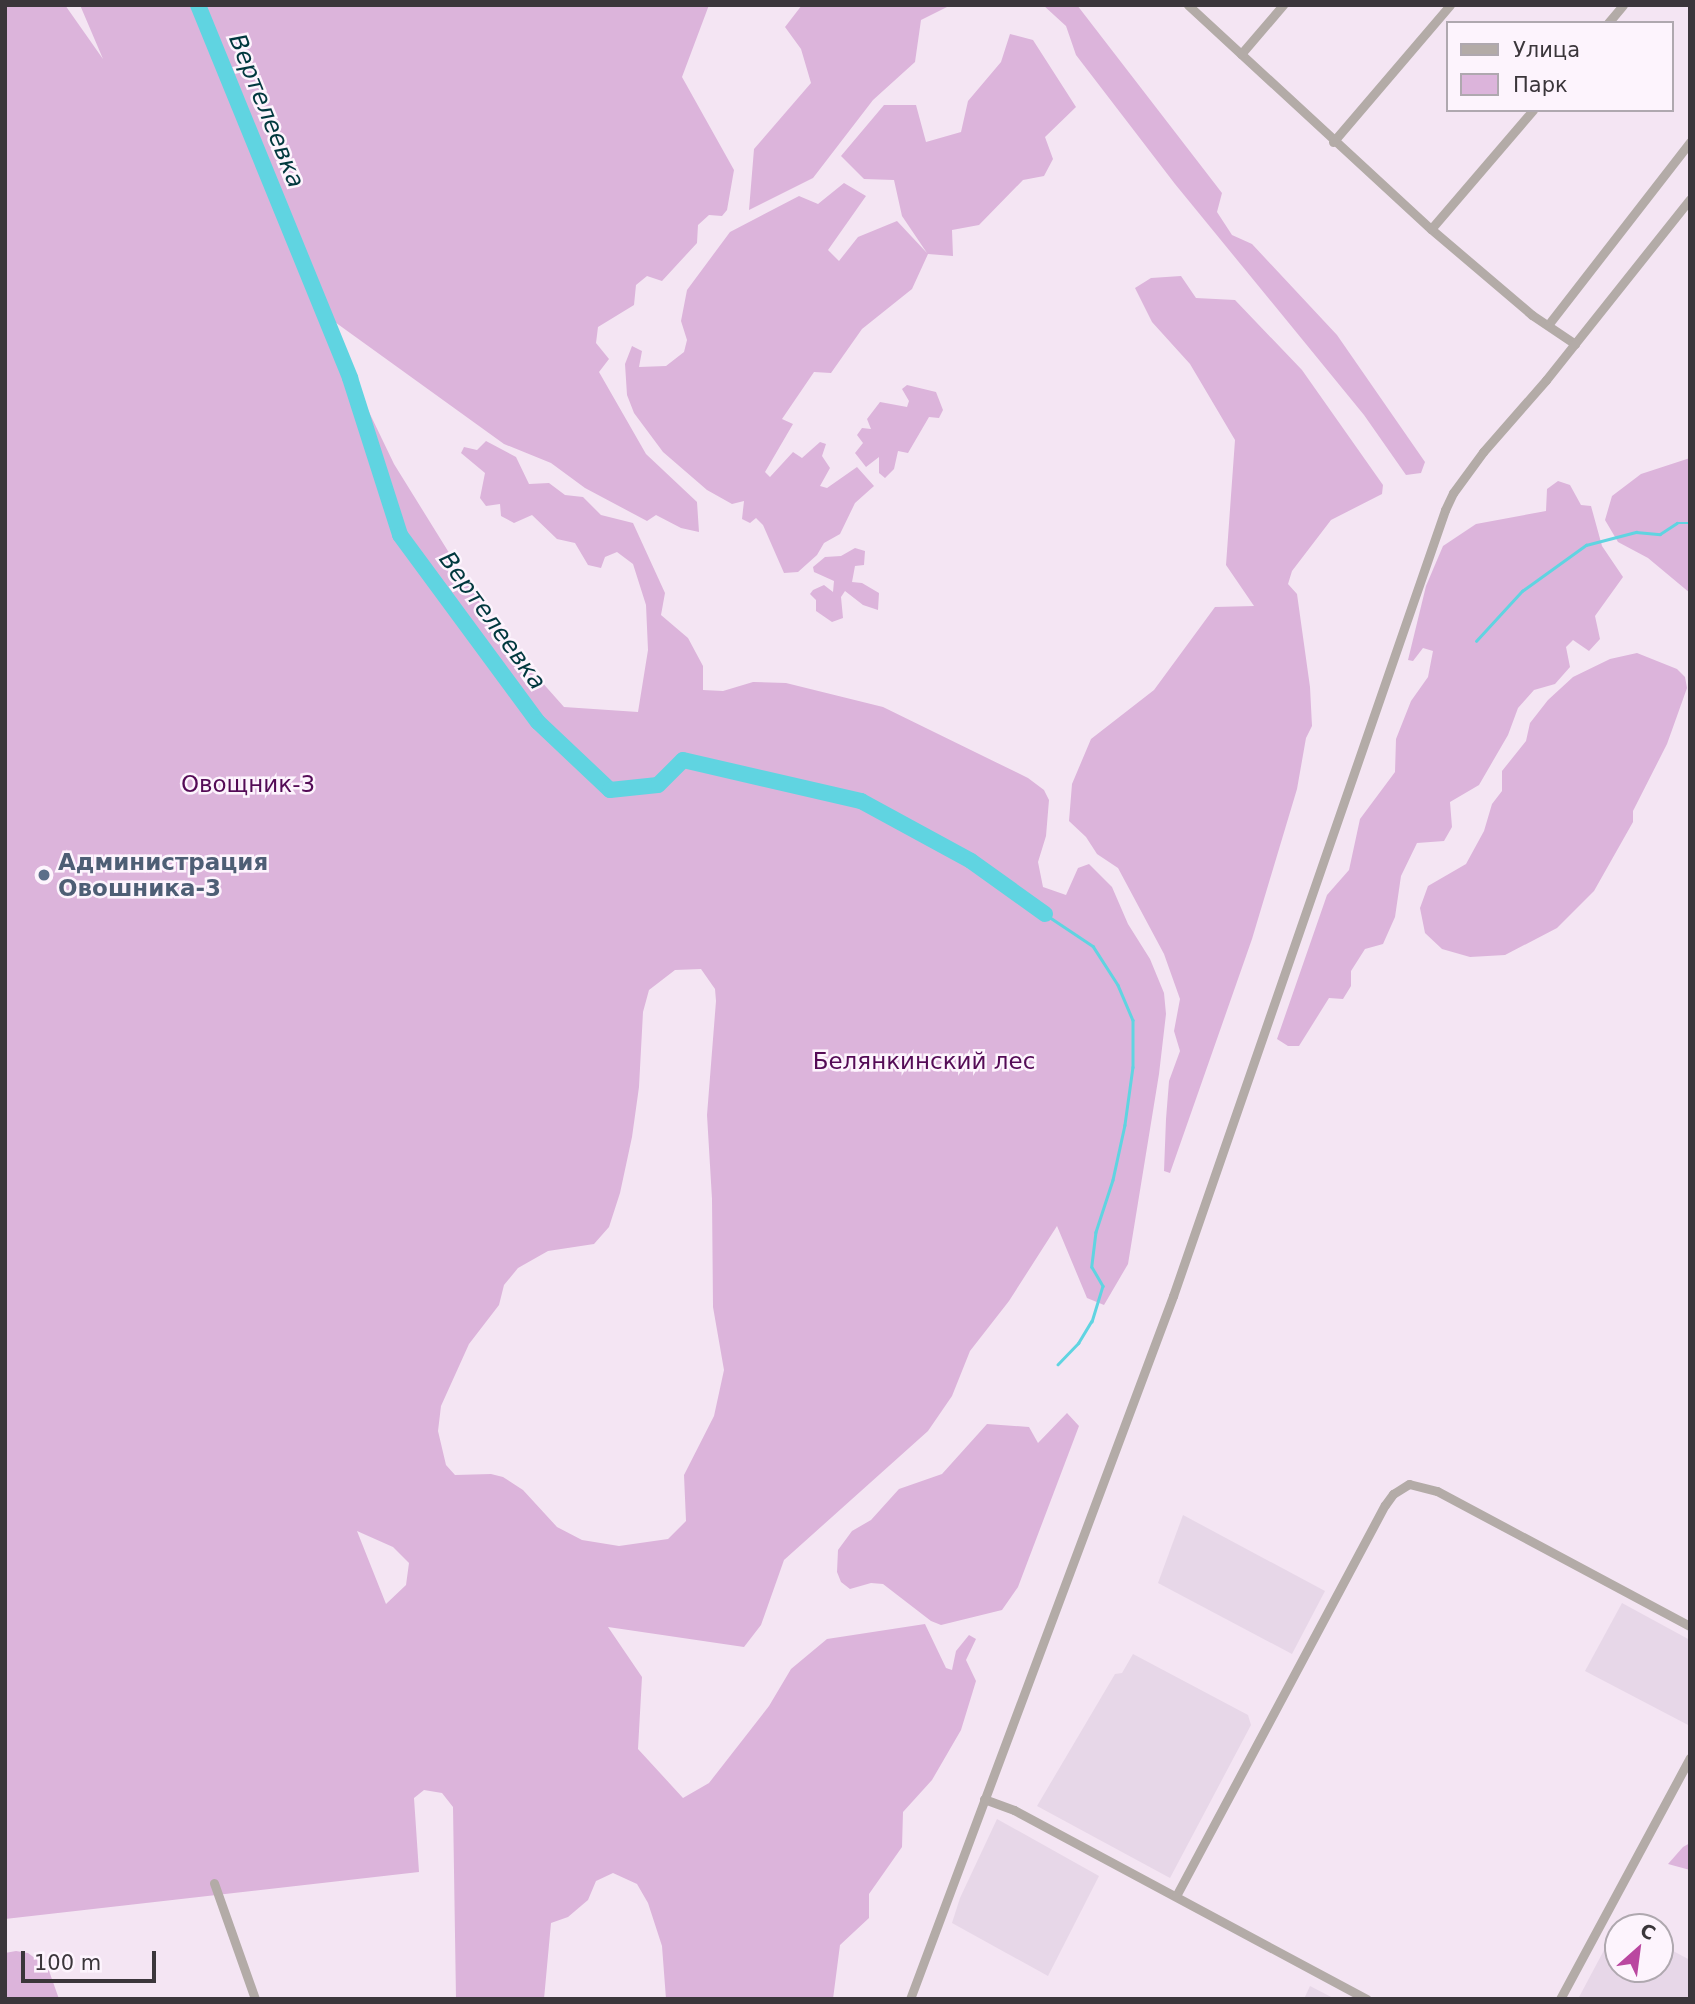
<!DOCTYPE html>
<meta charset="utf-8">
<style>
body{margin:0}
#map{position:relative;width:1695px;height:2004px;overflow:hidden;background:#f4e5f3;font-family:"DejaVu Sans",sans-serif}
div>[style]{position:absolute}
.industrial>*{inset:0;background:#e7d7e8}
.green>*{inset:0;background:#dcb4db}
.stream>*{height:2.5px;margin:-1.25px;padding:0 1.25px;transform-origin:1.25px;border-radius:1.25px;background:#60d4e1}
.river>*{height:16px;margin:-8px;padding:0 8px;transform-origin:8px;border-radius:8px;background:#60d4e1}
.street>*{height:9px;margin:-4.5px;padding:0 4.5px;transform-origin:4.5px;border-radius:4.5px;background:#b3aba7}
.dots>*{width:19px;height:19px;translate:-50% -50%;box-sizing:border-box;border:4px solid #fdf4fd;border-radius:50%}
span{translate:-50% -50%;white-space:nowrap;text-align:center;line-height:1.15;-webkit-text-stroke:5px #fdf4fd;paint-order:stroke}
.park-label{font-size:23px;color:#540b56}
.service-label{font-size:23px;color:#4e5e75;font-weight:700}
.left{translate:0 -50%;text-align:left}
.water-label{font-size:24px;color:#00383e;font-style:italic}
.frame{position:absolute;inset:0;border:7px solid #3b363b;pointer-events:none}
.legend{position:absolute;left:1446px;top:21px;width:228px;height:91px;box-sizing:border-box;background:#fdf4fd;border:2px solid #afa8af;margin:0;padding:9px 12px;list-style:none;font-size:21px;color:#3b363b}
.legend li{display:flex;align-items:center;gap:14px;height:35px}
.legend b{width:35px;border:2px solid #afa8af}
.north{position:absolute;left:1604px;top:1913px;width:70px;height:70px;box-sizing:border-box;background:#fdf4fd;border:2px solid #afa8af;border-radius:50%;rotate:28deg;font-size:19px;font-weight:700;line-height:28px;text-align:center;color:#3b363b}
.north::after{content:'';display:block;margin:auto;width:24px;height:32px;background:#ba47a0;clip-path:polygon(50% 0,100% 100%,50% 72%,0 100%)}
.scale{position:absolute;left:21px;top:1951px;width:135px;height:32px;box-sizing:border-box;border:4px solid #3b363b;border-top:0;padding-left:9px;font-size:21px;line-height:24px;white-space:nowrap;color:#3b363b;-webkit-text-stroke:5px #fdf4fd;paint-order:stroke}
</style>
<div id="map">
<div class="industrial">
<i style="clip-path:polygon(1183px 1515px,1325px 1591px,1292px 1654px,1158px 1583px)"></i>
<i style="clip-path:polygon(1622px 1603px,1690px 1640px,1690px 1726px,1585px 1671px)"></i>
<i style="clip-path:polygon(1133px 1654px,1248px 1715px,1251px 1725px,1170px 1878px,1037px 1806px,1115px 1674px,1122px 1673px)"></i>
<i style="clip-path:polygon(997px 1819px,1099px 1876px,1048px 1976px,952px 1923px,960px 1898px)"></i>
<i style="clip-path:polygon(1619px 1922px,1628px 1927px,1618px 1927px,1618px 1969px,1660px 1969px,1660px 1944px,1690px 1960px,1690px 1999px,1578px 1999px)"></i>
<i style="clip-path:polygon(1310px 1986px,1335px 1999px,1304px 1999px)"></i>
</div>
<div class="green">
<i style="clip-path:polygon(evenodd,5px 5px,65px 5px,103px 59px,80px 5px,709px 5px,682px 77px,734px 170px,727px 210px,722px 216px,709px 215px,698px 225px,697px 243px,662px 281px,647px 276px,636px 285px,634px 305px,598px 327px,596px 343px,609px 359px,599px 372px,646px 454px,697px 502px,699px 532px,681px 528px,656px 515px,647px 521px,585px 488px,551px 463px,504px 444px,321px 312px,394px 464px,500px 635px,564px 707px,638px 712px,648px 650px,646px 605px,633px 564px,617px 552px,605px 557px,601px 568px,588px 565px,575px 543px,557px 539px,532px 515px,514px 523px,501px 516px,500px 504px,486px 506px,480px 498px,485px 473px,461px 453px,464px 447px,477px 450px,486px 441px,516px 457px,529px 484px,549px 483px,565px 495px,583px 497px,601px 515px,633px 523px,665px 593px,661px 615px,688px 638px,703px 666px,703px 690px,723px 691px,753px 682px,786px 683px,883px 707px,1028px 778px,1044px 790px,1049px 800px,1046px 836px,1038px 862px,1043px 887px,1066px 895px,1078px 868px,1089px 864px,1112px 887px,1128px 924px,1150px 959px,1164px 993px,1166px 1014px,1159px 1074px,1128px 1264px,1104px 1305px,1087px 1298px,1057px 1226px,1009px 1301px,970px 1351px,952px 1396px,928px 1431px,784px 1560px,761px 1625px,744px 1647px,608px 1627px,642px 1677px,638px 1749px,683px 1798px,709px 1783px,769px 1706px,791px 1669px,827px 1639px,925px 1624px,946px 1668px,952px 1670px,956px 1651px,969px 1635px,976px 1639px,966px 1660px,976px 1681px,961px 1730px,932px 1780px,903px 1812px,902px 1847px,869px 1894px,869px 1918px,840px 1945px,833px 1999px,666px 1999px,662px 1946px,648px 1903px,637px 1884px,613px 1873px,596px 1881px,588px 1900px,568px 1917px,551px 1923px,544px 1999px,456px 1999px,453px 1807px,442px 1793px,424px 1790px,414px 1798px,419px 1872px,5px 1919px,5px 5px,701px 969px,715px 989px,716px 1001px,707px 1115px,712px 1199px,713px 1307px,724px 1370px,714px 1416px,684px 1475px,686px 1521px,668px 1539px,619px 1546px,582px 1540px,557px 1527px,523px 1490px,503px 1477px,491px 1474px,455px 1475px,446px 1465px,438px 1431px,441px 1406px,469px 1344px,499px 1305px,504px 1285px,518px 1268px,548px 1251px,594px 1244px,609px 1227px,620px 1193px,632px 1137px,639px 1087px,643px 1012px,649px 990px,675px 970px,701px 969px,5px 5px,357px 1531px,393px 1547px,409px 1563px,406px 1585px,386px 1604px,357px 1531px)"></i>
<i style="clip-path:polygon(802px 5px,951px 5px,921px 20px,915px 62px,873px 100px,813px 178px,749px 210px,754px 149px,811px 83px,801px 49px,785px 27px)"></i>
<i style="clip-path:polygon(1043px 5px,1077px 5px,1222px 193px,1217px 212px,1232px 235px,1252px 244px,1337px 335px,1425px 462px,1421px 473px,1406px 475px,1364px 415px,1175px 184px,1076px 55px,1066px 26px)"></i>
<i style="clip-path:polygon(1010px 34px,1033px 40px,1076px 107px,1045px 137px,1053px 159px,1044px 176px,1023px 180px,979px 225px,952px 230px,953px 256px,928px 254px,912px 289px,862px 329px,831px 373px,814px 372px,782px 419px,793px 424px,765px 472px,770px 477px,793px 452px,802px 458px,820px 442px,826px 444px,822px 456px,830px 468px,820px 486px,827px 488px,857px 467px,874px 486px,855px 503px,840px 534px,824px 543px,817px 555px,798px 572px,784px 573px,763px 525px,756px 518px,750px 523px,742px 519px,744px 501px,732px 504px,707px 490px,663px 452px,634px 413px,627px 395px,625px 364px,632px 346px,642px 351px,639px 367px,666px 366px,684px 352px,687px 340px,681px 321px,687px 290px,730px 232px,799px 196px,818px 204px,844px 183px,866px 196px,828px 250px,839px 261px,858px 237px,897px 221px,927px 253px,902px 216px,894px 180px,864px 179px,841px 156px,884px 105px,916px 105px,926px 142px,961px 132px,968px 101px,1001px 62px)"></i>
<i style="clip-path:polygon(1181px 276px,1196px 298px,1235px 300px,1302px 370px,1383px 485px,1382px 494px,1331px 520px,1292px 571px,1288px 584px,1297px 594px,1310px 687px,1312px 726px,1306px 738px,1297px 789px,1252px 939px,1170px 1173px,1164px 1171px,1166px 1119px,1169px 1081px,1180px 1051px,1174px 1031px,1180px 999px,1164px 954px,1118px 868px,1097px 854px,1086px 837px,1069px 821px,1072px 784px,1091px 739px,1154px 690px,1215px 607px,1254px 606px,1226px 565px,1235px 440px,1190px 364px,1152px 322px,1135px 288px,1151px 278px)"></i>
<i style="clip-path:polygon(907px 385px,936px 392px,943px 410px,939px 418px,929px 417px,908px 453px,898px 451px,894px 469px,885px 478px,879px 473px,879px 457px,866px 467px,855px 453px,863px 443px,857px 435px,862px 428px,871px 429px,867px 419px,880px 402px,907px 407px,909px 401px,902px 389px)"></i>
<i style="clip-path:polygon(1690px 458px,1690px 593px,1648px 558px,1618px 542px,1605px 520px,1612px 496px,1641px 474px)"></i>
<i style="clip-path:polygon(1558px 481px,1570px 485px,1581px 505px,1591px 506px,1602px 546px,1623px 577px,1595px 616px,1600px 639px,1589px 651px,1573px 640px,1566px 647px,1570px 667px,1555px 684px,1534px 690px,1518px 708px,1508px 735px,1479px 785px,1450px 802px,1452px 827px,1444px 841px,1417px 843px,1401px 876px,1395px 917px,1383px 944px,1365px 949px,1351px 971px,1351px 986px,1343px 999px,1329px 998px,1299px 1046px,1288px 1046px,1277px 1039px,1327px 895px,1349px 870px,1360px 819px,1395px 772px,1396px 739px,1411px 701px,1428px 677px,1433px 651px,1423px 648px,1413px 661px,1408px 660px,1426px 586px,1443px 546px,1476px 524px,1546px 511px,1547px 489px)"></i>
<i style="clip-path:polygon(855px 548px,865px 551px,864px 565px,855px 566px,852px 582px,862px 583px,879px 593px,878px 610px,863px 605px,845px 591px,841px 597px,843px 618px,832px 622px,816px 611px,816px 600px,810px 594px,813px 590px,824px 585px,833px 592px,834px 581px,814px 572px,813px 567px,825px 557px,841px 556px)"></i>
<i style="clip-path:polygon(1637px 653px,1677px 669px,1685px 677px,1687px 688px,1667px 744px,1633px 811px,1633px 822px,1594px 891px,1557px 928px,1505px 955px,1470px 957px,1442px 949px,1425px 933px,1420px 908px,1428px 886px,1466px 864px,1484px 831px,1492px 804px,1502px 791px,1502px 771px,1526px 741px,1530px 723px,1548px 700px,1573px 677px,1610px 659px)"></i>
<i style="clip-path:polygon(1067px 1413px,1079px 1426px,1018px 1587px,1002px 1610px,941px 1625px,931px 1621px,883px 1584px,871px 1583px,850px 1589px,841px 1582px,837px 1572px,838px 1550px,852px 1531px,871px 1520px,899px 1489px,942px 1474px,987px 1424px,1029px 1427px,1038px 1443px)"></i>
<i style="clip-path:polygon(1690px 1843px,1690px 1870px,1668px 1864px,1683px 1847px)"></i>
<i style="clip-path:polygon(16px 1951px,28px 1953px,48px 1968px,59px 1999px,5px 1999px,5px 1953px)"></i>
</div>
<div class="stream">
<i style="left:1476px;top:641px;width:68px;rotate:-47.4deg"></i>
<i style="left:1522px;top:591px;width:79px;rotate:-35.7deg"></i>
<i style="left:1586px;top:545px;width:52px;rotate:-14.6deg"></i>
<i style="left:1636px;top:532px;width:24px;rotate:5deg"></i>
<i style="left:1660px;top:534px;width:20px;rotate:-33deg"></i>
<i style="left:1677px;top:523px;width:13px"></i>
<i style="left:1045px;top:914px;width:58px;rotate:33.7deg"></i>
<i style="left:1093px;top:946px;width:46px;rotate:57.3deg"></i>
<i style="left:1118px;top:985px;width:38px;rotate:67deg"></i>
<i style="left:1133px;top:1020px;width:47px;rotate:90deg"></i>
<i style="left:1133px;top:1067px;width:59px;rotate:97.9deg"></i>
<i style="left:1125px;top:1125px;width:56px;rotate:102.3deg"></i>
<i style="left:1113px;top:1180px;width:55px;rotate:108.1deg"></i>
<i style="left:1096px;top:1232px;width:35px;rotate:97deg"></i>
<i style="left:1092px;top:1267px;width:22px;rotate:60deg"></i>
<i style="left:1103px;top:1286px;width:37px;rotate:107deg"></i>
<i style="left:1092px;top:1321px;width:26px;rotate:121deg"></i>
<i style="left:1079px;top:1343px;width:30px;rotate:134deg"></i>
</div>
<div class="river">
<i style="left:198px;top:5px;width:403px;rotate:67.8deg"></i>
<i style="left:350px;top:378px;width:165px;rotate:72.3deg"></i>
<i style="left:400px;top:535px;width:232px;rotate:53.6deg"></i>
<i style="left:538px;top:722px;width:99px;rotate:43.4deg"></i>
<i style="left:610px;top:790px;width:48px;rotate:-5.9deg"></i>
<i style="left:658px;top:785px;width:35px;rotate:-45deg"></i>
<i style="left:683px;top:760px;width:183px;rotate:13deg"></i>
<i style="left:861px;top:801px;width:125px;rotate:28.6deg"></i>
<i style="left:971px;top:861px;width:91px;rotate:35.6deg"></i>
</div>
<div class="street">
<i style="left:1188px;top:5px;width:330px;rotate:42.7deg"></i>
<i style="left:1431px;top:229px;width:133px;rotate:40.4deg"></i>
<i style="left:1532px;top:315px;width:52px;rotate:34deg"></i>
<i style="left:1608px;top:23px;width:23px;rotate:-50deg"></i>
<i style="left:1241px;top:54px;width:65px;rotate:-49.4deg"></i>
<i style="left:1333px;top:142px;width:180px;rotate:-49.5deg"></i>
<i style="left:1431px;top:229px;width:157px;rotate:-49.4deg"></i>
<i style="left:1548px;top:325px;width:232px;rotate:-52.2deg"></i>
<i style="left:984px;top:1799px;width:32px;rotate:20deg"></i>
<i style="left:1014px;top:1810px;width:400px;rotate:28.2deg"></i>
<i style="left:214px;top:1883px;width:123px;rotate:70.5deg"></i>
<i style="left:1176px;top:1896px;width:443px;rotate:-61.9deg"></i>
<i style="left:1385px;top:1505px;width:14px;rotate:-54deg"></i>
<i style="left:1393px;top:1494px;width:19px;rotate:-32deg"></i>
<i style="left:1409px;top:1484px;width:29px;rotate:14deg"></i>
<i style="left:1437px;top:1491px;width:287px;rotate:28.1deg"></i>
<i style="left:910px;top:1999px;width:751px;rotate:-69.49deg"></i>
<i style="left:1173px;top:1296px;width:832px;rotate:-70.91deg"></i>
<i style="left:1445px;top:510px;width:19px;rotate:-65deg"></i>
<i style="left:1453px;top:493px;width:51px;rotate:-53.8deg"></i>
<i style="left:1483px;top:452px;width:96px;rotate:-48.8deg"></i>
<i style="left:1546px;top:380px;width:231px;rotate:-51.5deg"></i>
<i style="left:1560px;top:1999px;width:274px;rotate:-61.7deg"></i>
</div>
<div class="dots">
<i style="left:44px;top:875px;background:#5c6f8a"></i>
</div>
<div class="park-label">
<span style="left:248px;top:784px">Овощник-3</span>
<span style="left:924px;top:1061px">Белянкинский лес</span>
</div>
<div class="service-label">
<span class="left" style="left:58px;top:875px">Администрация<br>Овошника-3</span>
</div>
<div class="water-label">
<span style="left:266px;top:111px;rotate:68deg">Вертелеевка</span>
<span style="left:492px;top:621px;rotate:54deg">Вертелеевка</span>
</div>
<div class="frame"></div>
<ul class="legend">
<li><b style="height:9px;background:#b3aba7"></b>Улица</li>
<li><b style="height:19px;background:#dcb4db"></b>Парк</li>
</ul>
<div class="north">С</div>
<div class="scale">100 m</div>
</div>
